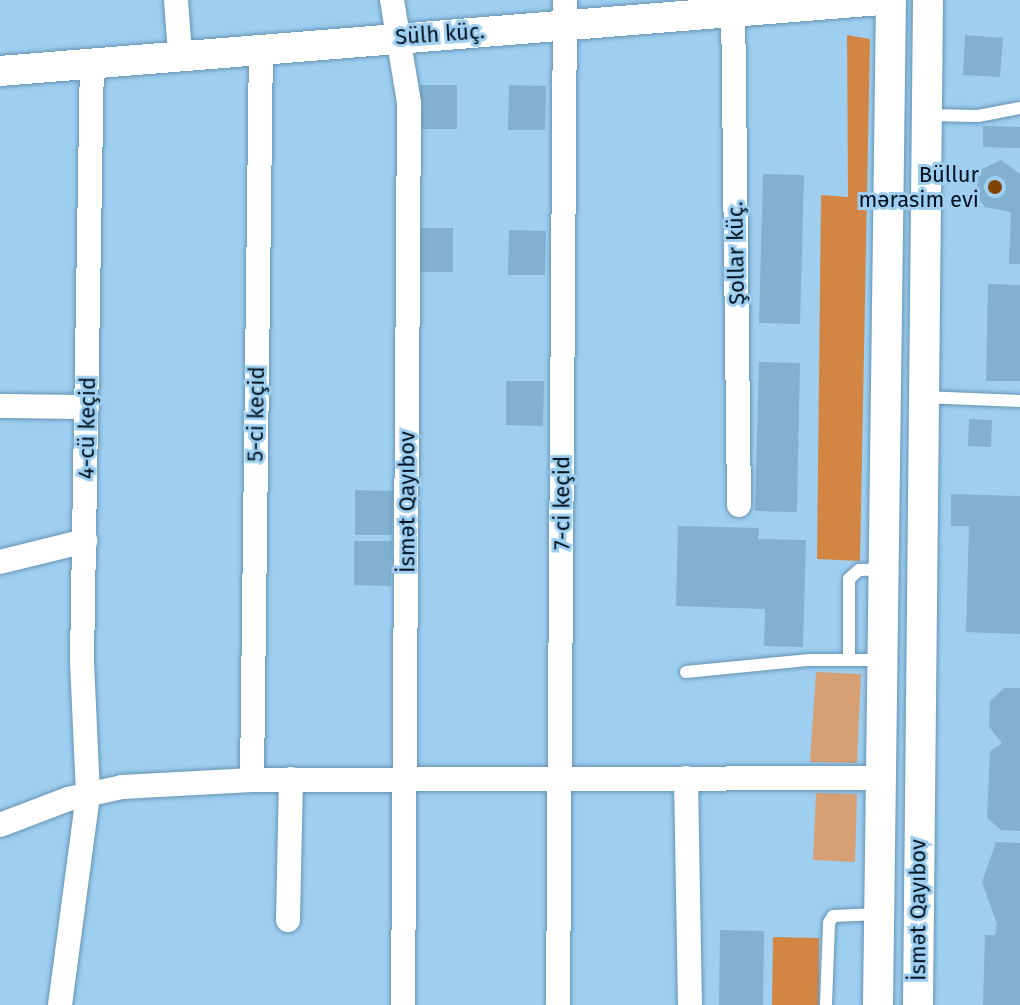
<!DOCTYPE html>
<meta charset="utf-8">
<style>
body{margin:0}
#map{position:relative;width:1020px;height:1005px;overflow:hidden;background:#9ecff1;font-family:"Fira Sans",sans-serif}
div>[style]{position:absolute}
.green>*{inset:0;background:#d69f74}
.forest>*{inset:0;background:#d38644}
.building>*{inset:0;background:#81b0d1}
.roads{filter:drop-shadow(0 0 2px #6694b4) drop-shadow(0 0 2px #6694b4)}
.service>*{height:12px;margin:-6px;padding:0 6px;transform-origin:6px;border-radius:6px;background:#fff}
.minor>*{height:24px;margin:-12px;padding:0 12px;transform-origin:12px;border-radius:12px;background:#fff}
.tertiary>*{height:30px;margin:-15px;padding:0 15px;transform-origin:15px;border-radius:15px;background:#fff}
.dots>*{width:22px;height:22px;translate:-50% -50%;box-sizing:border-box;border:4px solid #9ecff1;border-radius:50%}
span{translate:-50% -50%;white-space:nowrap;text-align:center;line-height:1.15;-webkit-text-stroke:6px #9ecff1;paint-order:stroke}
.street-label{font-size:22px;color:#01101c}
.poi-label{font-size:22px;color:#01101c}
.right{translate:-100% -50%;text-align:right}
</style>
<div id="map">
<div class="green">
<i style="clip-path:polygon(816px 672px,861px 674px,857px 763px,810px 762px)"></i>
<i style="clip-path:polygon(816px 793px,857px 794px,855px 862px,813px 860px)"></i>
</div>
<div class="forest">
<i style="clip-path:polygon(847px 35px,870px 39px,860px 561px,817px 559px,821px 195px,848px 197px)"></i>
<i style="clip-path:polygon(773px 937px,819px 938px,819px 1005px,772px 1005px)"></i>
</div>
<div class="building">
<i style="clip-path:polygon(965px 35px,1003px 38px,1000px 77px,963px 75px)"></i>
<i style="clip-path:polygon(420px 85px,457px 85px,457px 129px,419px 129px)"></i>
<i style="clip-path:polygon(509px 85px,546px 86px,545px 130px,508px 130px)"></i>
<i style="clip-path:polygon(983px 126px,1020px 127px,1020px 148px,983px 147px)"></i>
<i style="clip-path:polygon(1001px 160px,1020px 174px,1020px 264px,1009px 264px,1011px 212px,985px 207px,977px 197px,978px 171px)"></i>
<i style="clip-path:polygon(763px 174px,804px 175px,800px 324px,759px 323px)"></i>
<i style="clip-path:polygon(416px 228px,453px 228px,453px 272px,415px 272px)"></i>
<i style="clip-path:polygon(509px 230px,546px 231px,545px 275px,508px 275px)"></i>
<i style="clip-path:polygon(988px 284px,1020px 285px,1020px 381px,986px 381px)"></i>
<i style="clip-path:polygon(759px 362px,800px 363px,797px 512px,755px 511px)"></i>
<i style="clip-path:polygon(506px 381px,544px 381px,543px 426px,506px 425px)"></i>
<i style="clip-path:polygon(969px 419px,992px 420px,991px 447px,968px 446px)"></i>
<i style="clip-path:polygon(355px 490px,393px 491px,392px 535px,355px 535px)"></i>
<i style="clip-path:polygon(951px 494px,1020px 496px,1020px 634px,966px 632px,969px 526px,951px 526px)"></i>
<i style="clip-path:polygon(678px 526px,759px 528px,758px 539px,806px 540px,803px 647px,764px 646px,765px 609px,676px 606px)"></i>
<i style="clip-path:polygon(354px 541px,392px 541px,391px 586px,354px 585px)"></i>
<i style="clip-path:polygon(1004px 688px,1020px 688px,1020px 831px,1001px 830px,987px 818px,990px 751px,1002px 743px,989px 727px,990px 701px)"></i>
<i style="clip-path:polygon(996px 842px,1020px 843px,1020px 1005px,983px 1005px,985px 935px,995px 935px,997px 924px,982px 882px)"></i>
<i style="clip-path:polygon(720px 930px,764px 931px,763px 1005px,719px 1005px)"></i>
</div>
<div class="roads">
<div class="service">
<i style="left:926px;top:115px;width:52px;rotate:1.1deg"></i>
<i style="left:978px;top:116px;width:43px;rotate:-10.8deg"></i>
<i style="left:923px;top:397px;width:97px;rotate:2.4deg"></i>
<i style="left:849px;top:659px;width:80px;rotate:-90deg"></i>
<i style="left:849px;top:579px;width:13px;rotate:-42deg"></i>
<i style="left:859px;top:570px;width:23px;rotate:-2deg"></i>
<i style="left:686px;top:672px;width:124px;rotate:-5.6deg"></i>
<i style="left:809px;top:660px;width:73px"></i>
<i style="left:826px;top:1005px;width:82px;rotate:-87.9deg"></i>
<i style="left:829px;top:923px;width:8px;rotate:-60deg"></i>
<i style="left:833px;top:916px;width:46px;rotate:-2.5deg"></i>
</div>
<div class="minor">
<i style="left:176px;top:0;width:53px;rotate:85.7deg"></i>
<i style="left:392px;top:0;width:104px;rotate:80.6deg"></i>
<i style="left:409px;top:103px;width:902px;rotate:90.38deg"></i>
<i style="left:733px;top:0;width:505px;rotate:89.32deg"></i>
<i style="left:0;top:406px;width:87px;rotate:0.7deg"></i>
<i style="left:0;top:562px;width:88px;rotate:-13.9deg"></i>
<i style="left:686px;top:778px;width:227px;rotate:89deg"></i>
<i style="left:252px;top:780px;width:733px;rotate:-89.3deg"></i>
<i style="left:0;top:825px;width:73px;rotate:-20.9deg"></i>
<i style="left:68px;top:799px;width:55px;rotate:-12.5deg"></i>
<i style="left:122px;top:787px;width:130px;rotate:-3.1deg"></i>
<i style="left:252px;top:780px;width:627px;rotate:-0.18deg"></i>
<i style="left:288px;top:920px;width:141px;rotate:-88.8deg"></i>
<i style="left:60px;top:1005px;width:213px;rotate:-82.4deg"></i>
<i style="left:88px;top:794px;width:133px;rotate:-92.6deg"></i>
<i style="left:82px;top:661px;width:600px;rotate:-89.05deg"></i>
<i style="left:558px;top:1005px;width:1005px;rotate:-89.6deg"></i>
</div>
<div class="tertiary">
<i style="left:0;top:71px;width:883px;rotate:-4.61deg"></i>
<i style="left:878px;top:1005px;width:1005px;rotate:-89.26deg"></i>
<i style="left:918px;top:1005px;width:1005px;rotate:-89.43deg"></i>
</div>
</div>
<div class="dots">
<i style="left:995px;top:187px;background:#804300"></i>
</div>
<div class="street-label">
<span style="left:440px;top:34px;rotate:-4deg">Sülh küç.</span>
<span style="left:736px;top:253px;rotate:-91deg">Şollar küç.</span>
<span style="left:256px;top:414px;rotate:-89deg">5-ci keçid</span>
<span style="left:87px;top:428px;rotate:-89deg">4-cü keçid</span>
<span style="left:407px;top:502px;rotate:-90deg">İsmət Qayıbov</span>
<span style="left:562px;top:503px;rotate:-90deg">7-ci keçid</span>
<span style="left:918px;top:910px;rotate:-90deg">İsmət Qayıbov</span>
</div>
<div class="poi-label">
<span class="right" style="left:979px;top:187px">Büllur<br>mərasim evi</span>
</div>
</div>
